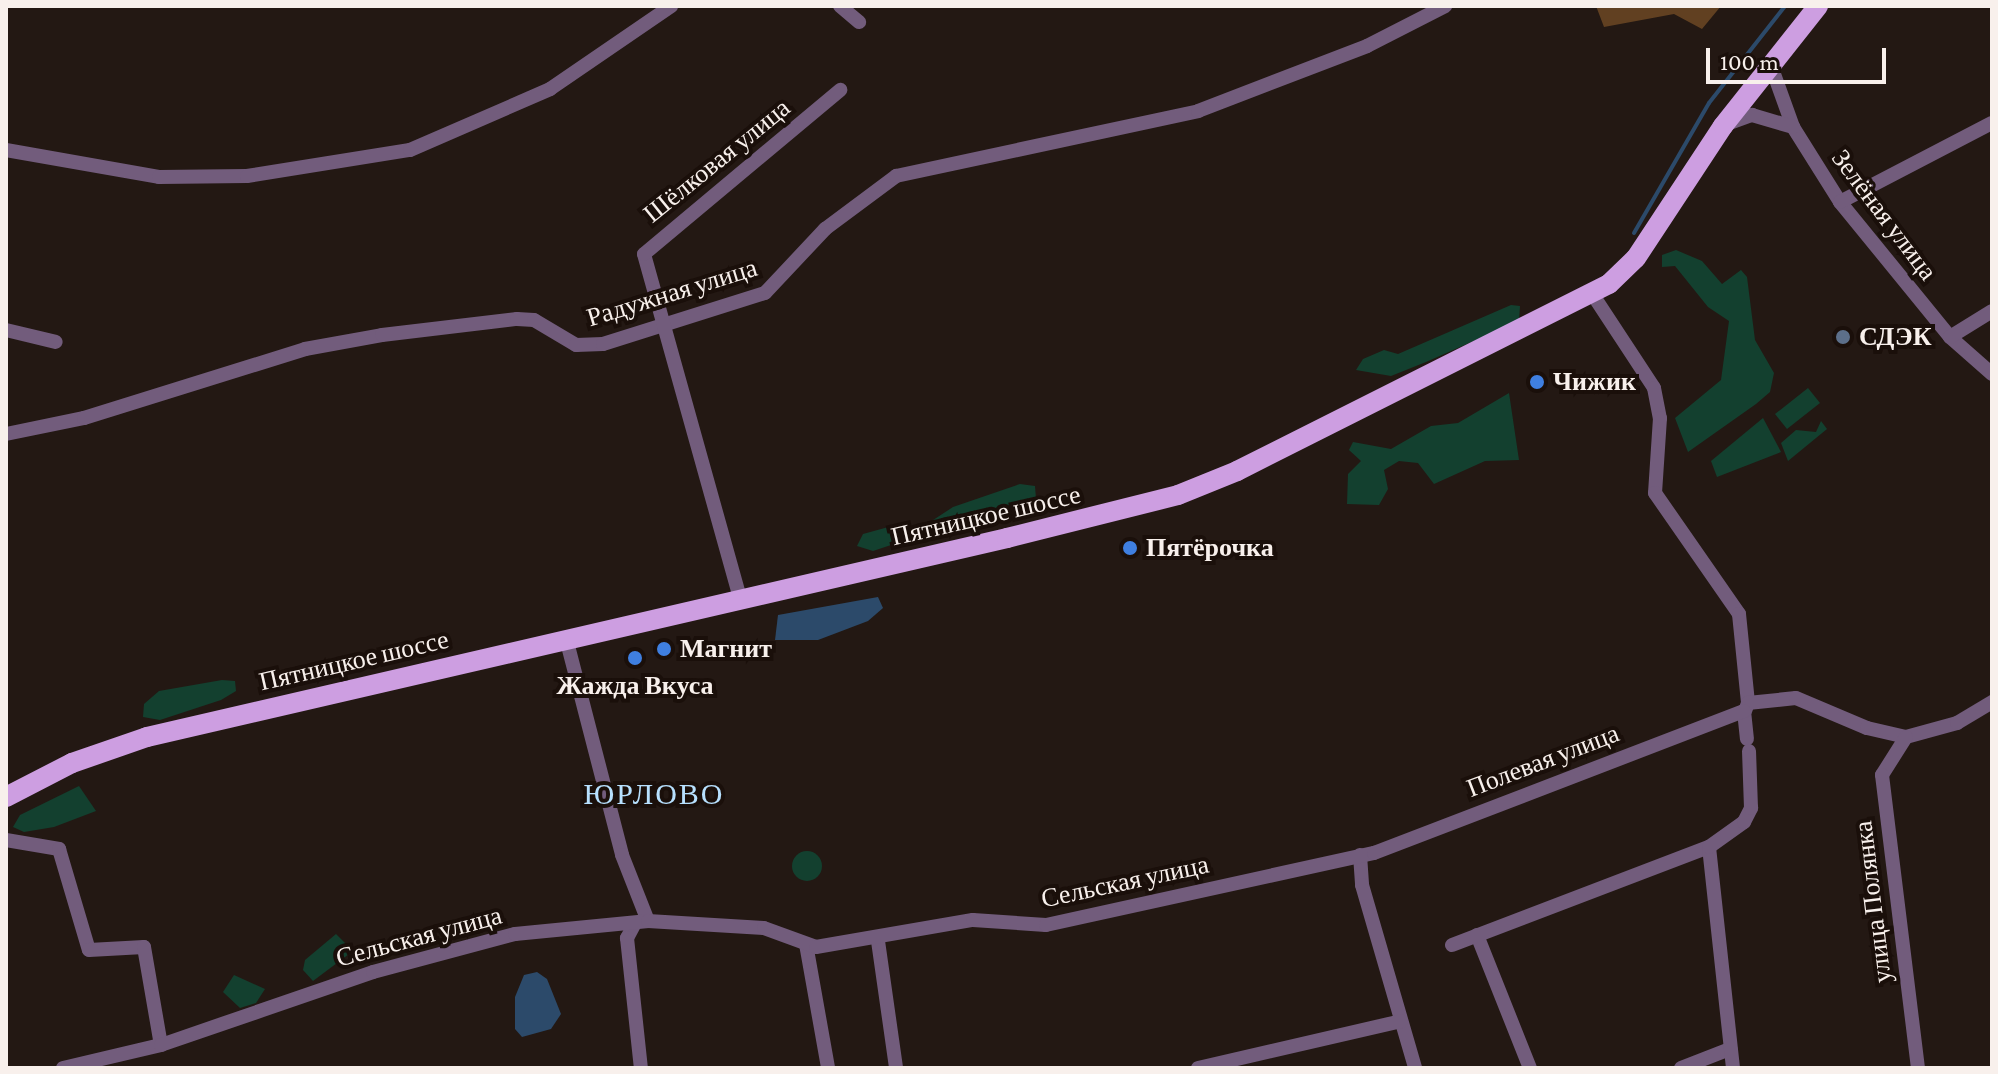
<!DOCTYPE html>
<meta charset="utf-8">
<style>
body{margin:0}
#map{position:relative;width:1998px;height:1074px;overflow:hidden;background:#231813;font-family:"Crimson Pro",serif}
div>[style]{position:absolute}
.green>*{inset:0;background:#13402f}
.round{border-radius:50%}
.water>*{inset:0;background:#2c4a6a}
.stream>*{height:4px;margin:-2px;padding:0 2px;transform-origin:2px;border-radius:2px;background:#2c4a6a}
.building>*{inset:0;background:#614021}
.street>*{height:14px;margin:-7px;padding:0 7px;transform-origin:7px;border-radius:7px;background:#725c7c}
.primary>*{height:20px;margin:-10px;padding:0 10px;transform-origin:10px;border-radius:10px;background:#cd9ee1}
.dots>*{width:22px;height:22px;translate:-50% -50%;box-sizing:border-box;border:4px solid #1a0f0a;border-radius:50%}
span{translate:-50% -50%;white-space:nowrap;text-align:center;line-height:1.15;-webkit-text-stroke:8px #1a0f0a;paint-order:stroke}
.street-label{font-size:26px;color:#f8f0ec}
.poi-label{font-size:26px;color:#f8f0ec;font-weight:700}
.left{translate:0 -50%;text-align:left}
.quarter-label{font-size:30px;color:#b7e0fe;letter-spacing:2px}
.frame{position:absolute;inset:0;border:8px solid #f8f0ec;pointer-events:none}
.scale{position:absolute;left:1706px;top:48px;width:180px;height:36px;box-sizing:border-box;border:4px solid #f8f0ec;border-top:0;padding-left:10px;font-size:24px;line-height:28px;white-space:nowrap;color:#f8f0ec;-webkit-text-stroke:6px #1a0f0a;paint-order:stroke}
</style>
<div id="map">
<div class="green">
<i style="clip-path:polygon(1676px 250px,1702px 261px,1722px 284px,1741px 270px,1747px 277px,1755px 340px,1774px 373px,1770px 392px,1756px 404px,1688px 452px,1675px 418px,1721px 380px,1729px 321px,1708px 307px,1675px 266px,1662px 267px,1662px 255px)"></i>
<i style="clip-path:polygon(1511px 305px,1520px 306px,1519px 321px,1426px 362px,1391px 376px,1356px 370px,1363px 359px,1384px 350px,1398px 354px)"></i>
<i style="clip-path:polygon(1808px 388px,1820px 403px,1787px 429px,1775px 414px)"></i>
<i style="clip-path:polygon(1509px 393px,1519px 460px,1485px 461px,1434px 484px,1418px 463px,1399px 461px,1384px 470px,1388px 489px,1379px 505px,1347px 504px,1348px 474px,1361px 461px,1349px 450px,1353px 442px,1391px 449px,1431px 426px,1458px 423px)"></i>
<i style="clip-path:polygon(1763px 418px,1781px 452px,1717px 477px,1711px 461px)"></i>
<i style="clip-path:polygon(1821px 421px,1827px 429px,1788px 461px,1781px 443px,1796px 430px,1816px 432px)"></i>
<i style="clip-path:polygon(1020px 484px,1035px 486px,1036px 499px,952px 529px,924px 526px,953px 507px)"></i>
<i style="clip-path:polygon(892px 526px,905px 529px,900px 542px,873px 551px,857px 546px,863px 534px)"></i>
<i style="clip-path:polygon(222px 680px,235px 681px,236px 691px,221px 700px,160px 720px,143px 717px,144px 704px,159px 691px)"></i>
<i style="clip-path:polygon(79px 786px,96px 811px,54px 827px,24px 832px,13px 827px,20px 815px)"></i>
<i class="round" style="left:792px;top:851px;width:30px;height:30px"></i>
<i style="clip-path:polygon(336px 934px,353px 951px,313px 981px,303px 970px,305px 960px)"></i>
<i style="clip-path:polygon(234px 975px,265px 989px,256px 1003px,240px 1008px,223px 992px)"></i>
</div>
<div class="water">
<i style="clip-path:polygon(878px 597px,883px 608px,868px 621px,818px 640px,775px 640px,778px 615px)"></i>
<i style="clip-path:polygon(537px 972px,547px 979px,561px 1014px,551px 1029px,522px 1037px,515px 1029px,515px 997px,524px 975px)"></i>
</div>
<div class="stream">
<i style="left:1634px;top:233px;width:150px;rotate:-60deg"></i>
<i style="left:1709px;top:103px;width:123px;rotate:-51.9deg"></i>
</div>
<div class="building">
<i style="clip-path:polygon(1596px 6px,1721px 6px,1702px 29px,1674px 14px,1604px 27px)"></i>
</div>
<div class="street">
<i style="left:840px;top:6px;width:25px;rotate:40deg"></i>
<i style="left:1770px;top:63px;width:68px;rotate:70.2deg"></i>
<i style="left:1793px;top:127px;width:89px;rotate:57.9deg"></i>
<i style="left:1840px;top:202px;width:174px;rotate:50.8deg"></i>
<i style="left:1950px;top:337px;width:56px;rotate:41.4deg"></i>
<i style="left:1727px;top:124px;width:27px;rotate:-20deg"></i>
<i style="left:1752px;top:115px;width:43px;rotate:16.3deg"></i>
<i style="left:6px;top:150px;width:155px;rotate:10deg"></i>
<i style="left:159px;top:177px;width:88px;rotate:-0.7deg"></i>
<i style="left:247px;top:176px;width:165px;rotate:-9.1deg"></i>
<i style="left:410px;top:150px;width:153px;rotate:-23.5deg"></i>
<i style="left:550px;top:89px;width:147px;rotate:-34.4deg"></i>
<i style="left:1840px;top:202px;width:171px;rotate:-27.5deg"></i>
<i style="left:1593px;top:295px;width:111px;rotate:56.7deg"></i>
<i style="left:1654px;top:388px;width:31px;rotate:79deg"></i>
<i style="left:1660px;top:418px;width:75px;rotate:93.8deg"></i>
<i style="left:1655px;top:493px;width:147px;rotate:55.2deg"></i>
<i style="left:1739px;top:614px;width:89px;rotate:84.2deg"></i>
<i style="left:6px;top:330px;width:51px;rotate:13.5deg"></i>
<i style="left:1950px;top:337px;width:49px;rotate:-31.8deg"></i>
<i style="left:6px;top:434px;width:80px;rotate:-11.6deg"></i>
<i style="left:84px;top:418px;width:232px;rotate:-17.3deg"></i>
<i style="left:305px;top:349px;width:78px;rotate:-10.3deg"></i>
<i style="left:382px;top:335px;width:136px;rotate:-6.8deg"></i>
<i style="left:517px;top:319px;width:17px;rotate:3deg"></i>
<i style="left:534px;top:320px;width:49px;rotate:30.8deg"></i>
<i style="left:576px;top:345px;width:27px;rotate:-2deg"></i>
<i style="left:603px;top:344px;width:170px;rotate:-17.5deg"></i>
<i style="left:765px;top:293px;width:88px;rotate:-46.8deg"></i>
<i style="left:825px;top:229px;width:89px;rotate:-36.7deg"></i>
<i style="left:896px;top:176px;width:309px;rotate:-12.1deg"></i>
<i style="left:1198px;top:111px;width:181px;rotate:-21deg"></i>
<i style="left:1367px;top:46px;width:88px;rotate:-27.1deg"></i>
<i style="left:740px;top:598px;width:357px;rotate:-105.6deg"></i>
<i style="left:644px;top:254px;width:256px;rotate:-39.9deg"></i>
<i style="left:566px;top:638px;width:224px;rotate:75.5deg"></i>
<i style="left:622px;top:855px;width:71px;rotate:68.5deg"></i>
<i style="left:1744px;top:711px;width:28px;rotate:84deg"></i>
<i style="left:1745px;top:711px;width:9px;rotate:-69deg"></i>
<i style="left:1748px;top:703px;width:48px;rotate:-5.9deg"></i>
<i style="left:1796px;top:698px;width:77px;rotate:22.9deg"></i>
<i style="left:1867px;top:728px;width:40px;rotate:13deg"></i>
<i style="left:1906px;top:737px;width:53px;rotate:-15.4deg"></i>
<i style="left:1957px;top:723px;width:41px;rotate:-31deg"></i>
<i style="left:1906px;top:737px;width:45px;rotate:122.3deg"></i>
<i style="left:1882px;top:775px;width:295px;rotate:83deg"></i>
<i style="left:6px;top:840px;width:54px;rotate:9.6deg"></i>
<i style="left:59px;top:849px;width:105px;rotate:73.5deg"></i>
<i style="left:89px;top:950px;width:55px;rotate:-3.1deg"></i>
<i style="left:144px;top:947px;width:99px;rotate:80.2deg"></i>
<i style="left:1360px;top:855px;width:30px;rotate:86deg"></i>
<i style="left:1362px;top:885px;width:191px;rotate:73.8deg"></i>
<i style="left:634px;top:925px;width:15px;rotate:118deg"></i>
<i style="left:627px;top:938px;width:131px;rotate:83.9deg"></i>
<i style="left:1477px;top:935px;width:143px;rotate:68.3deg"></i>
<i style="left:878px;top:941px;width:128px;rotate:81.9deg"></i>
<i style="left:806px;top:944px;width:126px;rotate:79.9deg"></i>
<i style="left:1452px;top:945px;width:275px;rotate:-20.9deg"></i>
<i style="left:63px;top:1068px;width:101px;rotate:-13.2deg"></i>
<i style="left:161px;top:1045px;width:224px;rotate:-19deg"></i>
<i style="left:373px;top:972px;width:147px;rotate:-15deg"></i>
<i style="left:515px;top:934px;width:134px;rotate:-5.6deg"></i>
<i style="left:648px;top:921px;width:116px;rotate:3.5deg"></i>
<i style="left:764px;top:928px;width:55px;rotate:20.1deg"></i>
<i style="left:816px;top:947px;width:159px;rotate:-9.8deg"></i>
<i style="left:973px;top:920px;width:73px;rotate:3.9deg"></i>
<i style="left:1046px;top:925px;width:336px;rotate:-12.4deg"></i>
<i style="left:1374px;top:853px;width:396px;rotate:-21deg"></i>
<i style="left:1198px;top:1068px;width:208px;rotate:-13deg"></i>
<i style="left:1681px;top:1068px;width:53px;rotate:-21.2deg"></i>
<i style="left:1733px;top:1068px;width:222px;rotate:-96.2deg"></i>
<i style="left:1709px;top:847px;width:43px;rotate:-35.5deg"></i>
<i style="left:1744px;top:822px;width:16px;rotate:-63deg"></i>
<i style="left:1751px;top:808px;width:57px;rotate:-92deg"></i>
</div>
<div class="primary">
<i style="left:6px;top:797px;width:74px;rotate:-27.3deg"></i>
<i style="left:72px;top:763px;width:79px;rotate:-19.1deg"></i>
<i style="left:147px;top:737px;width:883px;rotate:-13.03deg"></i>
<i style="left:1007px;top:538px;width:176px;rotate:-14.1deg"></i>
<i style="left:1178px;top:495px;width:64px;rotate:-22.1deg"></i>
<i style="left:1237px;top:471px;width:416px;rotate:-26.7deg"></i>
<i style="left:1609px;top:284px;width:37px;rotate:-44deg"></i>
<i style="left:1636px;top:258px;width:158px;rotate:-56.6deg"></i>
<i style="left:1723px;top:126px;width:153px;rotate:-51.6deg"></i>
</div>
<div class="dots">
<i style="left:1843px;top:337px;background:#5c6f8a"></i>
<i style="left:1537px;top:382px;background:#3f7fe0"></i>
<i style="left:1130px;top:548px;background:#3f7fe0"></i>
<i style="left:664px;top:649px;background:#3f7fe0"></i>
<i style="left:635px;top:658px;background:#3f7fe0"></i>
</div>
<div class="street-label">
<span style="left:717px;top:161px;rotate:-39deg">Шёлковая улица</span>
<span style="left:1884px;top:215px;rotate:53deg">Зелёная улица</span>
<span style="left:672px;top:293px;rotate:-17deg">Радужная улица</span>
<span style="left:986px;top:516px;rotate:-13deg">Пятницкое шоссе</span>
<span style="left:354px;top:661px;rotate:-13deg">Пятницкое шоссе</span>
<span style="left:1543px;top:761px;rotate:-21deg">Полевая улица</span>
<span style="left:1125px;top:882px;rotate:-12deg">Сельская улица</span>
<span style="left:1873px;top:902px;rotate:-97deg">улица Полянка</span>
<span style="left:419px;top:937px;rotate:-15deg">Сельская улица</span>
</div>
<div class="poi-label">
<span class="left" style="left:1859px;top:337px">СДЭК</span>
<span class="left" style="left:1553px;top:382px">Чижик</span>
<span class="left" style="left:1146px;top:548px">Пятёрочка</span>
<span class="left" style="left:680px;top:649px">Магнит</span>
<span style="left:635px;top:686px">Жажда Вкуса</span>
</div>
<div class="quarter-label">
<span style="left:654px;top:794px">ЮРЛОВО</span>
</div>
<div class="frame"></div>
<div class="scale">100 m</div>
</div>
